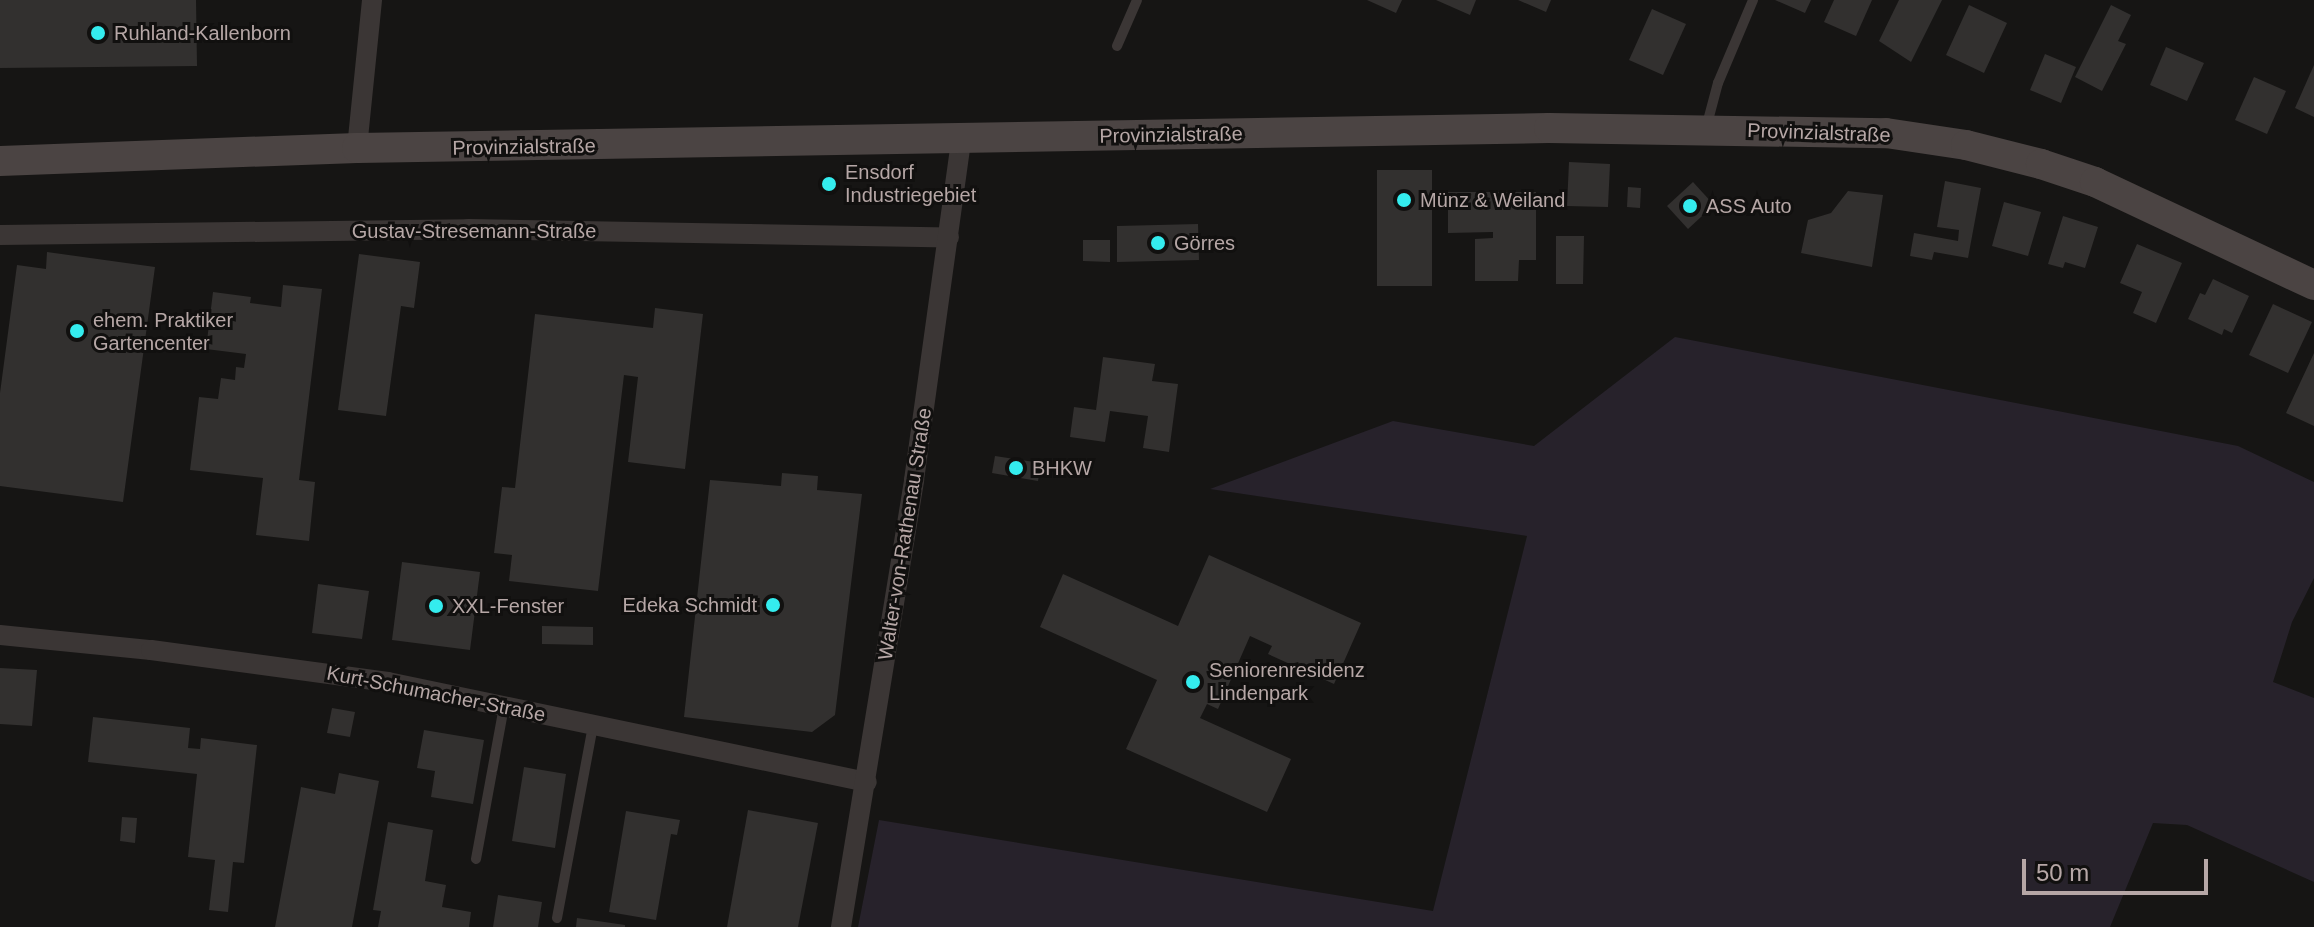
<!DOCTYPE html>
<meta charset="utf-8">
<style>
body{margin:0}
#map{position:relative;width:2314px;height:927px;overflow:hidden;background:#161514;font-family:Arial,sans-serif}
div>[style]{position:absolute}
.green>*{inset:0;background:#27222b}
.building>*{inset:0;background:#32302f}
.lane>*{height:10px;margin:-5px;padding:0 5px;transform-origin:5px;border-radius:5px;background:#3b3635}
.street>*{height:20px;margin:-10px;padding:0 10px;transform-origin:10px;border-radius:10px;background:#3b3635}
.secondary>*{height:30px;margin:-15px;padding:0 15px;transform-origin:15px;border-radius:15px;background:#4b4443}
.dots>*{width:22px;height:22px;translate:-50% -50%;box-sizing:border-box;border:4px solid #11100f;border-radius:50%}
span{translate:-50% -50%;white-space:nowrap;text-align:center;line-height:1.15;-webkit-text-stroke:6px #11100f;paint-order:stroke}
.poi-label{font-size:20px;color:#b6a7a6}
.left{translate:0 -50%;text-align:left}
.right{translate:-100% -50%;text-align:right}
.street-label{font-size:20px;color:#b6a7a6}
.scale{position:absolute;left:2022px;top:859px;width:186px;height:36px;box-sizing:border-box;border:4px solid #b6a7a6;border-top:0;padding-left:10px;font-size:24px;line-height:28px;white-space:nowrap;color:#b6a7a6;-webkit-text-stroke:6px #11100f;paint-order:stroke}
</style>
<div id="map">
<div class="green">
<i style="clip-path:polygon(1675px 337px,2238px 446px,2314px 482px,2314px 578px,2292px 622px,2273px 682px,2314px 698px,2314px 882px,2187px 825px,2153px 823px,2110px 927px,858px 927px,879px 820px,1433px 911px,1527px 536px,1210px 489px,1393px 421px,1534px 446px)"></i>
</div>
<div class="building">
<i style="clip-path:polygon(0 0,196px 0,197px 66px,0 68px)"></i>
<i style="clip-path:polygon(1367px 0,1402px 0,1396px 13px)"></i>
<i style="clip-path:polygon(1436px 0,1476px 0,1470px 15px)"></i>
<i style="clip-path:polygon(1518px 0,1551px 0,1546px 12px)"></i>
<i style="clip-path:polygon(1775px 0,1811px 0,1805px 13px)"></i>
<i style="clip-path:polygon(1834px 0,1872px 0,1856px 36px,1824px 22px)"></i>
<i style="clip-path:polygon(1899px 0,1942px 0,1911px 62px,1879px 41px)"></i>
<i style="clip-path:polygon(1969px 5px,2007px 23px,1984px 73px,1946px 55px)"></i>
<i style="clip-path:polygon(2111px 5px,2131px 15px,2118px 41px,2126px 44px,2102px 91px,2075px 77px)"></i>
<i style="clip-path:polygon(1652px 9px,1686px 24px,1663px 75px,1629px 60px)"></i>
<i style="clip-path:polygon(2166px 47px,2204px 63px,2187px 101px,2150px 85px)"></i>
<i style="clip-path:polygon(2045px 54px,2076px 67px,2061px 103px,2030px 90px)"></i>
<i style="clip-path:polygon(2314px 65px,2314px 117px,2295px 108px)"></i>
<i style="clip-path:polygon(2254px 77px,2286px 91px,2267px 134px,2235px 120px)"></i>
<i style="clip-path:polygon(1569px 162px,1610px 164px,1608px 207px,1567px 206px)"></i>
<i style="clip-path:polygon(1377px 170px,1432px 170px,1432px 286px,1377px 286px)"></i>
<i style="clip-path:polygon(1945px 181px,1981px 188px,1968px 258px,1934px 252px,1932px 260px,1910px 256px,1914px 233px,1958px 241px,1959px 230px,1937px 227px)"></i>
<i style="clip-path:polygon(1693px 182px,1714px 205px,1688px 229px,1667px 206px)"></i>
<i style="clip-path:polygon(1628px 187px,1641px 188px,1640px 208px,1627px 207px)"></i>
<i style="clip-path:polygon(1848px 191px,1883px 195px,1872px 267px,1801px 253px,1808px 220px,1831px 213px)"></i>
<i style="clip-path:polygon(1448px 192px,1536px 192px,1536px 260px,1519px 260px,1518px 281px,1475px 281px,1475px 239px,1493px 238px,1493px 232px,1448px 233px)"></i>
<i style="clip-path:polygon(2004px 202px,2041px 212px,2028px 256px,1992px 246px)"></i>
<i style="clip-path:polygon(2063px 216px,2098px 227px,2085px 268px,2065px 262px,2063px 268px,2048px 264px)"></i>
<i style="clip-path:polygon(1198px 224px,1199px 260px,1117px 262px,1117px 226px)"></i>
<i style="clip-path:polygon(1556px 236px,1584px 236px,1583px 284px,1556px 284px)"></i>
<i style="clip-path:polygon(1083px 240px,1110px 240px,1110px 262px,1083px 261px)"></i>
<i style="clip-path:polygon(2137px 244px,2182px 263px,2156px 323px,2133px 313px,2142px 292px,2120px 283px)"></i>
<i style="clip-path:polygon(47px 252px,155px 267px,123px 502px,0 486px,0 393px,17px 265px,46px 269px)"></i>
<i style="clip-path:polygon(359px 254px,420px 262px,414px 308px,401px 306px,386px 416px,338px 410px)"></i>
<i style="clip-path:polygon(2213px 279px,2249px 296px,2232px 333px,2224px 329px,2222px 335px,2188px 319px,2200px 293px,2205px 295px)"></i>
<i style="clip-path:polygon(283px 285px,322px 289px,299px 480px,315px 482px,309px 541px,256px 535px,263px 478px,190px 470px,199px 397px,218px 399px,221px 378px,235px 380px,236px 367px,244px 368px,246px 354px,206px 349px,213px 292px,251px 297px,250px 303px,281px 307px)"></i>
<i style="clip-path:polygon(2273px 304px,2312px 322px,2288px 373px,2249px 355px)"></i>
<i style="clip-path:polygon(655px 308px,703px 314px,685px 469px,628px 462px,638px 377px,624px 375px,598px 591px,509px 581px,512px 555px,494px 553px,502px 487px,515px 488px,535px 314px,653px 328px)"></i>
<i style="clip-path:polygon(2314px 353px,2314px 426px,2286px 413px)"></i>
<i style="clip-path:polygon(1103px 357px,1155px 364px,1152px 381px,1178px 384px,1169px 452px,1143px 448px,1148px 416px,1110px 411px,1105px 442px,1070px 437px,1074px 407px,1096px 410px)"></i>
<i style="clip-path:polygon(995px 456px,1041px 463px,1038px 481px,992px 473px)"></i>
<i style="clip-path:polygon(782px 473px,818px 476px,817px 490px,862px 494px,835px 715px,812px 732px,684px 717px,710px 480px,781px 486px)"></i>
<i style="clip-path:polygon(1209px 555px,1361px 623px,1334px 684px,1268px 654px,1272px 646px,1250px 636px,1218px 709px,1207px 704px,1200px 718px,1291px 759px,1267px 812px,1126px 749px,1157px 680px,1040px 627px,1063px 574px,1178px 626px)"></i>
<i style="clip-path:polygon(402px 562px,480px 572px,470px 650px,392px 640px)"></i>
<i style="clip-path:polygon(318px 584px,369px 591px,362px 639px,312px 633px)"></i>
<i style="clip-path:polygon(542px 626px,593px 627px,593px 645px,542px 644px)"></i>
<i style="clip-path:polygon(0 668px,37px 670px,32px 726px,0 724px)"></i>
<i style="clip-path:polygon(332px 708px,355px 712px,350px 737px,327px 733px)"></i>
<i style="clip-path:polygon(93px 717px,190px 728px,188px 748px,200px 749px,201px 738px,257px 745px,244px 863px,233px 862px,228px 912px,209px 910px,215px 860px,188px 857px,197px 774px,88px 762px)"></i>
<i style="clip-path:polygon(424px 730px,484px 740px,473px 804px,431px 797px,435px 771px,417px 768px)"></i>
<i style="clip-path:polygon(524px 767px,566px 774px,555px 848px,512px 841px)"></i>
<i style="clip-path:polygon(339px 773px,379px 781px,352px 927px,275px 927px,301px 787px,335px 794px)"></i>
<i style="clip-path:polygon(748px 810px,818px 823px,798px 927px,727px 927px)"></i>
<i style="clip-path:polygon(626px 811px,680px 820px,677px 835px,671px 834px,656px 920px,609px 912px)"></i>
<i style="clip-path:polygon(122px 817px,137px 818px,135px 843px,120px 841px)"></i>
<i style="clip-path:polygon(388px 822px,433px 830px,425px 881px,446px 885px,442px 907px,471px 912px,469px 927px,378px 927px,381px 911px,373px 910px)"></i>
<i style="clip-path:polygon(498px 895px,542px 902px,538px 927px,493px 927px)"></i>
<i style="clip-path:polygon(577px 918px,625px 925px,625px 927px,576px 927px)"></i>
</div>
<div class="lane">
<i style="left:1117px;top:46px;width:50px;rotate:-66.5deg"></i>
<i style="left:1706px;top:128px;width:47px;rotate:-75.1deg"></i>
<i style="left:1718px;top:83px;width:90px;rotate:-67.1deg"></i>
<i style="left:476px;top:859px;width:156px;rotate:-79.6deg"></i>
<i style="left:557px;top:918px;width:196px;rotate:-79.4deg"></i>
</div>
<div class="street">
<i style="left:357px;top:148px;width:149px;rotate:-84.2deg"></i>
<i style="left:0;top:235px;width:468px;rotate:-0.7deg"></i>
<i style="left:468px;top:229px;width:481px;rotate:1deg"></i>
<i style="left:0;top:635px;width:152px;rotate:5.7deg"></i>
<i style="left:151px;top:650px;width:239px;rotate:7.7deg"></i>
<i style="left:388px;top:682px;width:489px;rotate:11.8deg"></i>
<i style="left:841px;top:927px;width:453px;rotate:-80.7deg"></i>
<i style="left:914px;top:480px;width:343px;rotate:-82.1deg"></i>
</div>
<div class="secondary">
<i style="left:0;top:161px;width:357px;rotate:-2.1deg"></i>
<i style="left:357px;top:148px;width:1192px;rotate:-0.96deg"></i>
<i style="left:1549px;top:128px;width:337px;rotate:0.9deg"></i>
<i style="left:1886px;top:133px;width:81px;rotate:8.5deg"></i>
<i style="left:1966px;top:145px;width:77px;rotate:14.2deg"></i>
<i style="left:2041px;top:164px;width:57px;rotate:18.4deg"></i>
<i style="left:2095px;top:182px;width:242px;rotate:25.2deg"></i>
</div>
<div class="dots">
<i style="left:98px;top:33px;background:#34ecee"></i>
<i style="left:829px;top:184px;background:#34ecee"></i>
<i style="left:1404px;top:200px;background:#34ecee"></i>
<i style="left:1690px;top:206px;background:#34ecee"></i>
<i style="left:1158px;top:243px;background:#34ecee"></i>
<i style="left:77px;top:331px;background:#34ecee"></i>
<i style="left:1016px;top:468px;background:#34ecee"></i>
<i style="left:773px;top:605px;background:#34ecee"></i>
<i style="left:436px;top:606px;background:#34ecee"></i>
<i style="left:1193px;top:682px;background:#34ecee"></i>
</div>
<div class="poi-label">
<span class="left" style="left:114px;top:33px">Ruhland-Kallenborn</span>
<span class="left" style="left:845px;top:184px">Ensdorf<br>Industriegebiet</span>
<span class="left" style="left:1420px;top:200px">Münz &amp; Weiland</span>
<span class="left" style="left:1706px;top:206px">ASS Auto</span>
<span class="left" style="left:1174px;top:243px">Görres</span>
<span class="left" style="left:93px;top:332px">ehem. Praktiker<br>Gartencenter</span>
<span class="left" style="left:1032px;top:468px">BHKW</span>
<span class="right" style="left:757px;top:605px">Edeka Schmidt</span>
<span class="left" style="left:452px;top:606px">XXL-Fenster</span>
<span class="left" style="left:1209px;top:682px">Seniorenresidenz<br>Lindenpark</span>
</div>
<div class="street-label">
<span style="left:1819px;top:133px;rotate:2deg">Provinzialstraße</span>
<span style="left:1171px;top:135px;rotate:-1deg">Provinzialstraße</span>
<span style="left:524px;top:147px;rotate:-1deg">Provinzialstraße</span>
<span style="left:474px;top:231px">Gustav-Stresemann-Straße</span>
<span style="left:905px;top:534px;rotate:-81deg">Walter-von-Rathenau Straße</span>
<span style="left:436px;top:694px;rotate:11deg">Kurt-Schumacher-Straße</span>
</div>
<div class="scale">50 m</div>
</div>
